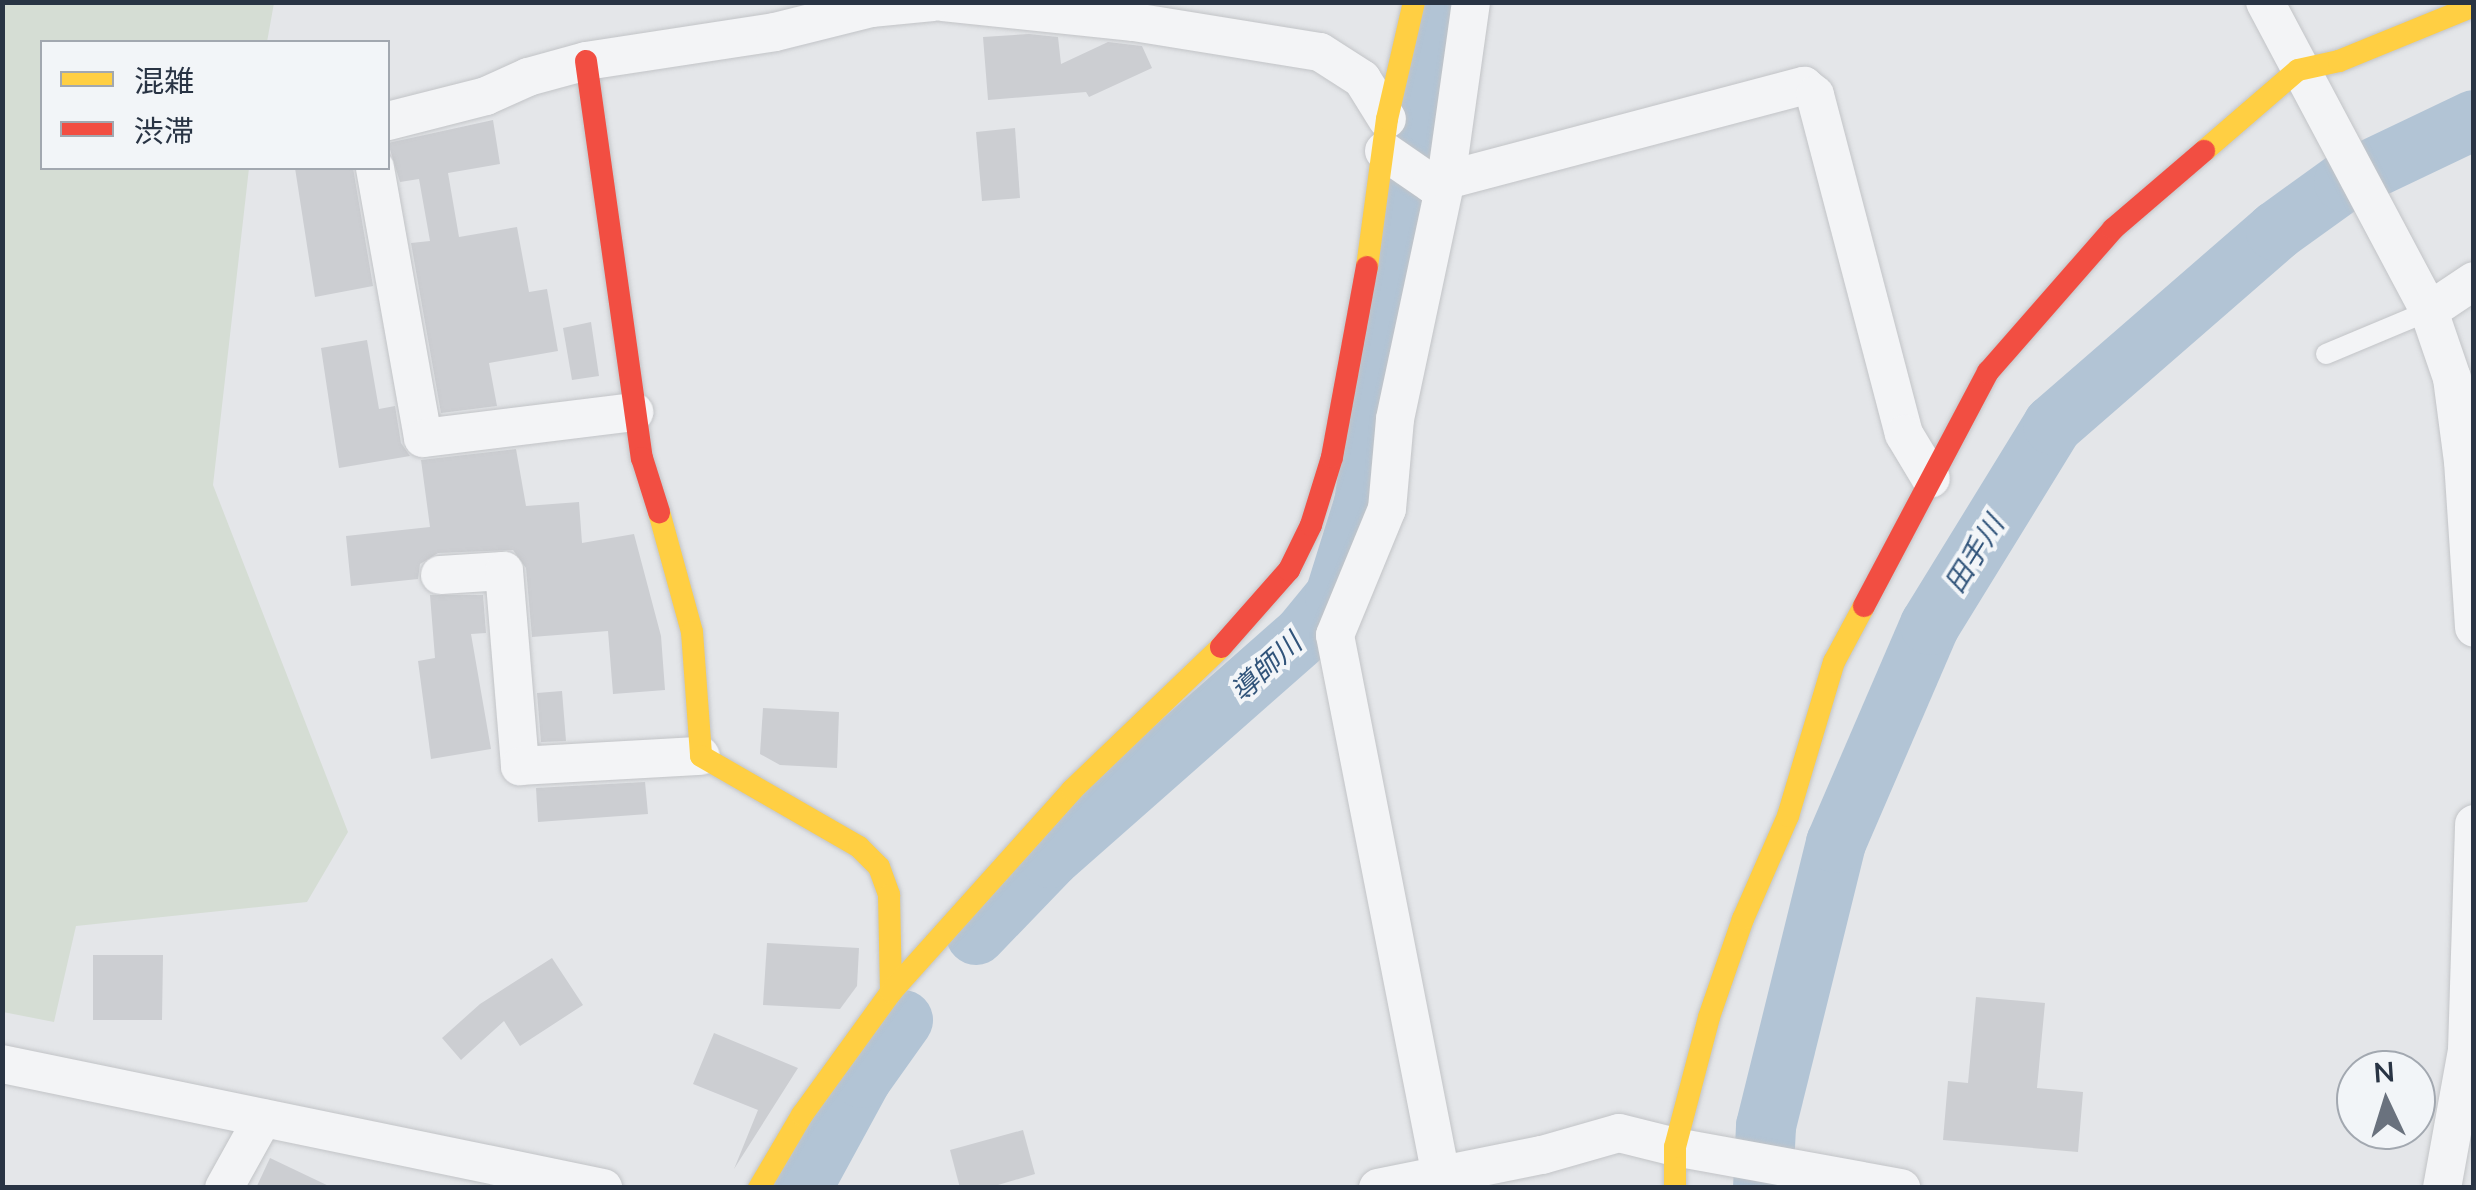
<!DOCTYPE html>
<meta charset="utf-8">
<style>
body{margin:0}
#map{position:relative;width:2476px;height:1190px;overflow:hidden;background:#e4e6e9;font-family:Mulish,"Noto Sans JP",sans-serif}
div>[style]{position:absolute}
.green>*{inset:0;background:#d5ddd4}
.river>*{height:60px;margin:-30px;padding:0 30px;transform-origin:30px;border-radius:30px;background:#b2c4d5}
.building>*{inset:0;background:#ccced2}
.roads{filter:drop-shadow(0 0 2px #c2c4c7) drop-shadow(0 0 2px #c2c4c7)}
.lane>*{height:20px;margin:-10px;padding:0 10px;transform-origin:10px;border-radius:10px;background:#f3f4f6}
.street>*{height:38px;margin:-19px;padding:0 19px;transform-origin:19px;border-radius:19px;background:#f3f4f6}
.slow>*{height:22px;margin:-11px;padding:0 11px;transform-origin:11px;border-radius:11px;background:#ffcf43}
.jam>*{height:22px;margin:-11px;padding:0 11px;transform-origin:11px;border-radius:11px;background:#f24e42}
span{translate:-50% -50%;white-space:nowrap;text-align:center;line-height:1.15;-webkit-text-stroke:8px #f2f5f8;paint-order:stroke}
.water-label{font-size:28px;color:#31547a;font-style:italic}
.frame{position:absolute;inset:0;border:5px solid #293444;pointer-events:none}
.legend{position:absolute;left:40px;top:40px;width:350px;height:130px;box-sizing:border-box;background:#f2f5f8;border:2px solid #a2a8b0;margin:0;padding:12px 18px;list-style:none;font-size:30px;color:#293444}
.legend li{display:flex;align-items:center;gap:20px;height:50px}
.legend b{width:50px;border:2px solid #a2a8b0}
.north{position:absolute;left:2336px;top:1050px;width:100px;height:100px;box-sizing:border-box;background:#f2f5f8;border:2px solid #a2a8b0;border-radius:50%;rotate:356deg;font-size:28px;font-weight:700;line-height:40px;text-align:center;color:#293444}
.north::after{content:'';display:block;margin:auto;width:35px;height:45px;background:#6a727e;clip-path:polygon(50% 0,100% 100%,50% 72%,0 100%)}
</style>
<div id="map">
<div class="green">
<i style="clip-path:polygon(2px 3px,274px 3px,267px 42px,42px 42px,42px 168px,249px 168px,213px 485px,348px 832px,307px 902px,76px 926px,54px 1022px,3px 1012px)"></i>
</div>
<div class="river">
<i style="left:976px;top:935px;width:107px;rotate:-46.1deg"></i>
<i style="left:1050px;top:858px;width:337px;rotate:-41.4deg"></i>
<i style="left:1303px;top:635px;width:50px;rotate:-50.6deg"></i>
<i style="left:1335px;top:596px;width:97px;rotate:-72.7deg"></i>
<i style="left:1364px;top:503px;width:244px;rotate:-81.3deg"></i>
<i style="left:1401px;top:262px;width:118px;rotate:-78.8deg"></i>
<i style="left:1424px;top:146px;width:145px;rotate:-83.3deg"></i>
<i style="left:802px;top:1188px;width:125px;rotate:-61.4deg"></i>
<i style="left:862px;top:1078px;width:71px;rotate:-54.7deg"></i>
<i style="left:1763px;top:1188px;width:62px;rotate:-87.2deg"></i>
<i style="left:1766px;top:1126px;width:292px;rotate:-76.1deg"></i>
<i style="left:1836px;top:843px;width:237px;rotate:-66.7deg"></i>
<i style="left:1930px;top:625px;width:235px;rotate:-58.4deg"></i>
<i style="left:2053px;top:425px;width:296px;rotate:-41deg"></i>
<i style="left:2276px;top:231px;width:84px;rotate:-35.8deg"></i>
<i style="left:2344px;top:182px;width:144px;rotate:-25.5deg"></i>
</div>
<div class="building">
<i style="clip-path:polygon(1029px 34px,1058px 37px,1061px 64px,1108px 42px,1142px 46px,1152px 68px,1089px 97px,1086px 92px,988px 100px,983px 37px)"></i>
<i style="clip-path:polygon(493px 120px,500px 164px,448px 173px,459px 237px,517px 227px,529px 292px,547px 289px,558px 351px,489px 363px,497px 406px,441px 413px,411px 243px,430px 241px,419px 179px,400px 182px,388px 143px)"></i>
<i style="clip-path:polygon(1015px 128px,1020px 198px,982px 201px,976px 132px)"></i>
<i style="clip-path:polygon(295px 168px,353px 168px,373px 286px,315px 297px)"></i>
<i style="clip-path:polygon(591px 322px,599px 376px,572px 380px,563px 328px)"></i>
<i style="clip-path:polygon(367px 340px,379px 409px,395px 406px,401px 443px,410px 456px,339px 468px,321px 348px)"></i>
<i style="clip-path:polygon(516px 449px,526px 506px,579px 502px,582px 543px,634px 534px,661px 636px,665px 690px,613px 694px,608px 631px,532px 637px,526px 568px,513px 550px,438px 553px,420px 564px,418px 579px,351px 586px,346px 536px,430px 527px,421px 460px)"></i>
<i style="clip-path:polygon(430px 595px,483px 595px,486px 633px,471px 634px,491px 749px,431px 759px,418px 661px,435px 658px)"></i>
<i style="clip-path:polygon(562px 691px,566px 741px,541px 742px,537px 693px)"></i>
<i style="clip-path:polygon(763px 708px,839px 712px,837px 768px,780px 765px,760px 754px)"></i>
<i style="clip-path:polygon(645px 782px,648px 814px,538px 822px,536px 788px)"></i>
<i style="clip-path:polygon(767px 943px,859px 948px,857px 986px,840px 1009px,763px 1005px)"></i>
<i style="clip-path:polygon(93px 955px,163px 955px,162px 1020px,93px 1020px)"></i>
<i style="clip-path:polygon(552px 958px,583px 1005px,520px 1046px,504px 1021px,461px 1060px,442px 1038px,480px 1004px)"></i>
<i style="clip-path:polygon(1976px 997px,2045px 1003px,2037px 1088px,2083px 1092px,2078px 1152px,1943px 1140px,1948px 1081px,1968px 1083px)"></i>
<i style="clip-path:polygon(714px 1033px,798px 1068px,734px 1169px,758px 1110px,693px 1084px)"></i>
<i style="clip-path:polygon(1023px 1130px,1035px 1174px,988px 1188px,960px 1188px,950px 1150px)"></i>
<i style="clip-path:polygon(270px 1158px,333px 1188px,256px 1188px)"></i>
</div>
<div class="roads">
<div class="lane">
<i style="left:2326px;top:354px;width:112px;rotate:-22.7deg"></i>
</div>
<div class="street">
<i style="left:943px;top:2px;width:192px;rotate:6deg"></i>
<i style="left:1134px;top:22px;width:188px;rotate:9.2deg"></i>
<i style="left:1320px;top:52px;width:50px;rotate:32.7deg"></i>
<i style="left:1362px;top:79px;width:47px;rotate:58deg"></i>
<i style="left:2265px;top:2px;width:350px;rotate:62deg"></i>
<i style="left:2429px;top:311px;width:71px;rotate:71.1deg"></i>
<i style="left:2452px;top:378px;width:84px;rotate:82.5deg"></i>
<i style="left:2463px;top:461px;width:167px;rotate:86.2deg"></i>
<i style="left:388px;top:121px;width:101px;rotate:-14.3deg"></i>
<i style="left:486px;top:96px;width:46px;rotate:-24.3deg"></i>
<i style="left:528px;top:77px;width:60px;rotate:-15.4deg"></i>
<i style="left:586px;top:61px;width:191px;rotate:-8.7deg"></i>
<i style="left:775px;top:32px;width:99px;rotate:-14deg"></i>
<i style="left:871px;top:8px;width:62px;rotate:-5.5deg"></i>
<i style="left:1384px;top:151px;width:58px;rotate:34.5deg"></i>
<i style="left:1432px;top:184px;width:385px;rotate:-14.8deg"></i>
<i style="left:1804px;top:86px;width:14px;rotate:39deg"></i>
<i style="left:1815px;top:95px;width:350px;rotate:75.3deg"></i>
<i style="left:1904px;top:434px;width:52px;rotate:59deg"></i>
<i style="left:375px;top:168px;width:274px;rotate:79.9deg"></i>
<i style="left:423px;top:438px;width:213px;rotate:-7deg"></i>
<i style="left:2429px;top:311px;width:54px;rotate:-33.7deg"></i>
<i style="left:440px;top:575px;width:64px;rotate:-3.6deg"></i>
<i style="left:504px;top:571px;width:196px;rotate:85.3deg"></i>
<i style="left:520px;top:766px;width:181px;rotate:-3.2deg"></i>
<i style="left:2px;top:1064px;width:614px;rotate:11.66deg"></i>
<i style="left:1441px;top:1176px;width:551px;rotate:-101.09deg"></i>
<i style="left:1335px;top:635px;width:136px;rotate:-67.6deg"></i>
<i style="left:1387px;top:509px;width:90px;rotate:-84.9deg"></i>
<i style="left:1395px;top:419px;width:244px;rotate:-78deg"></i>
<i style="left:1446px;top:180px;width:180px;rotate:-82deg"></i>
<i style="left:224px;top:1188px;width:80px;rotate:-60.9deg"></i>
<i style="left:1378px;top:1188px;width:167px;rotate:-11.4deg"></i>
<i style="left:1542px;top:1155px;width:80px;rotate:-15.9deg"></i>
<i style="left:1619px;top:1133px;width:58px;rotate:14deg"></i>
<i style="left:1675px;top:1147px;width:230px;rotate:10.3deg"></i>
<i style="left:2442px;top:1188px;width:140px;rotate:-79.7deg"></i>
<i style="left:2467px;top:1050px;width:226px;rotate:-88.2deg"></i>
</div>
<div class="slow">
<i style="left:2204px;top:151px;width:124px;rotate:-40.8deg"></i>
<i style="left:2298px;top:70px;width:42px;rotate:-12.4deg"></i>
<i style="left:2339px;top:61px;width:146px;rotate:-22.2deg"></i>
<i style="left:1367px;top:267px;width:149px;rotate:-82.3deg"></i>
<i style="left:1387px;top:119px;width:120px;rotate:-77deg"></i>
<i style="left:659px;top:512px;width:124px;rotate:74.6deg"></i>
<i style="left:692px;top:632px;width:124px;rotate:85.8deg"></i>
<i style="left:701px;top:756px;width:182px;rotate:29.9deg"></i>
<i style="left:859px;top:847px;width:28px;rotate:45deg"></i>
<i style="left:879px;top:867px;width:30px;rotate:70deg"></i>
<i style="left:889px;top:895px;width:97px;rotate:88.8deg"></i>
<i style="left:759px;top:1188px;width:85px;rotate:-59.5deg"></i>
<i style="left:802px;top:1115px;width:152px;rotate:-54.1deg"></i>
<i style="left:891px;top:992px;width:271px;rotate:-48.1deg"></i>
<i style="left:1072px;top:790px;width:207px;rotate:-43.8deg"></i>
<i style="left:1675px;top:1188px;width:41px;rotate:-90deg"></i>
<i style="left:1675px;top:1147px;width:134px;rotate:-75.3deg"></i>
<i style="left:1709px;top:1017px;width:104px;rotate:-70.9deg"></i>
<i style="left:1743px;top:919px;width:112px;rotate:-66.4deg"></i>
<i style="left:1788px;top:816px;width:161px;rotate:-73.4deg"></i>
<i style="left:1834px;top:662px;width:64px;rotate:-61.8deg"></i>
</div>
<div class="jam">
<i style="left:586px;top:61px;width:401px;rotate:82deg"></i>
<i style="left:642px;top:458px;width:57px;rotate:72.5deg"></i>
<i style="left:1864px;top:606px;width:265px;rotate:-62.1deg"></i>
<i style="left:1988px;top:372px;width:190px;rotate:-48.8deg"></i>
<i style="left:2113px;top:229px;width:120px;rotate:-40.6deg"></i>
<i style="left:1221px;top:647px;width:103px;rotate:-48.6deg"></i>
<i style="left:1289px;top:570px;width:50px;rotate:-63.9deg"></i>
<i style="left:1311px;top:525px;width:71px;rotate:-72.8deg"></i>
<i style="left:1332px;top:457px;width:193px;rotate:-79.6deg"></i>
</div>
</div>
<div class="water-label">
<span style="left:1974px;top:554px;rotate:-58deg">田手川</span>
<span style="left:1266px;top:667px;rotate:-43deg">導師川</span>
</div>
<div class="frame"></div>
<ul class="legend">
<li><b style="height:12px;background:#ffcf43"></b>混雑</li>
<li><b style="height:12px;background:#f24e42"></b>渋滞</li>
</ul>
<div class="north">N</div>
</div>
